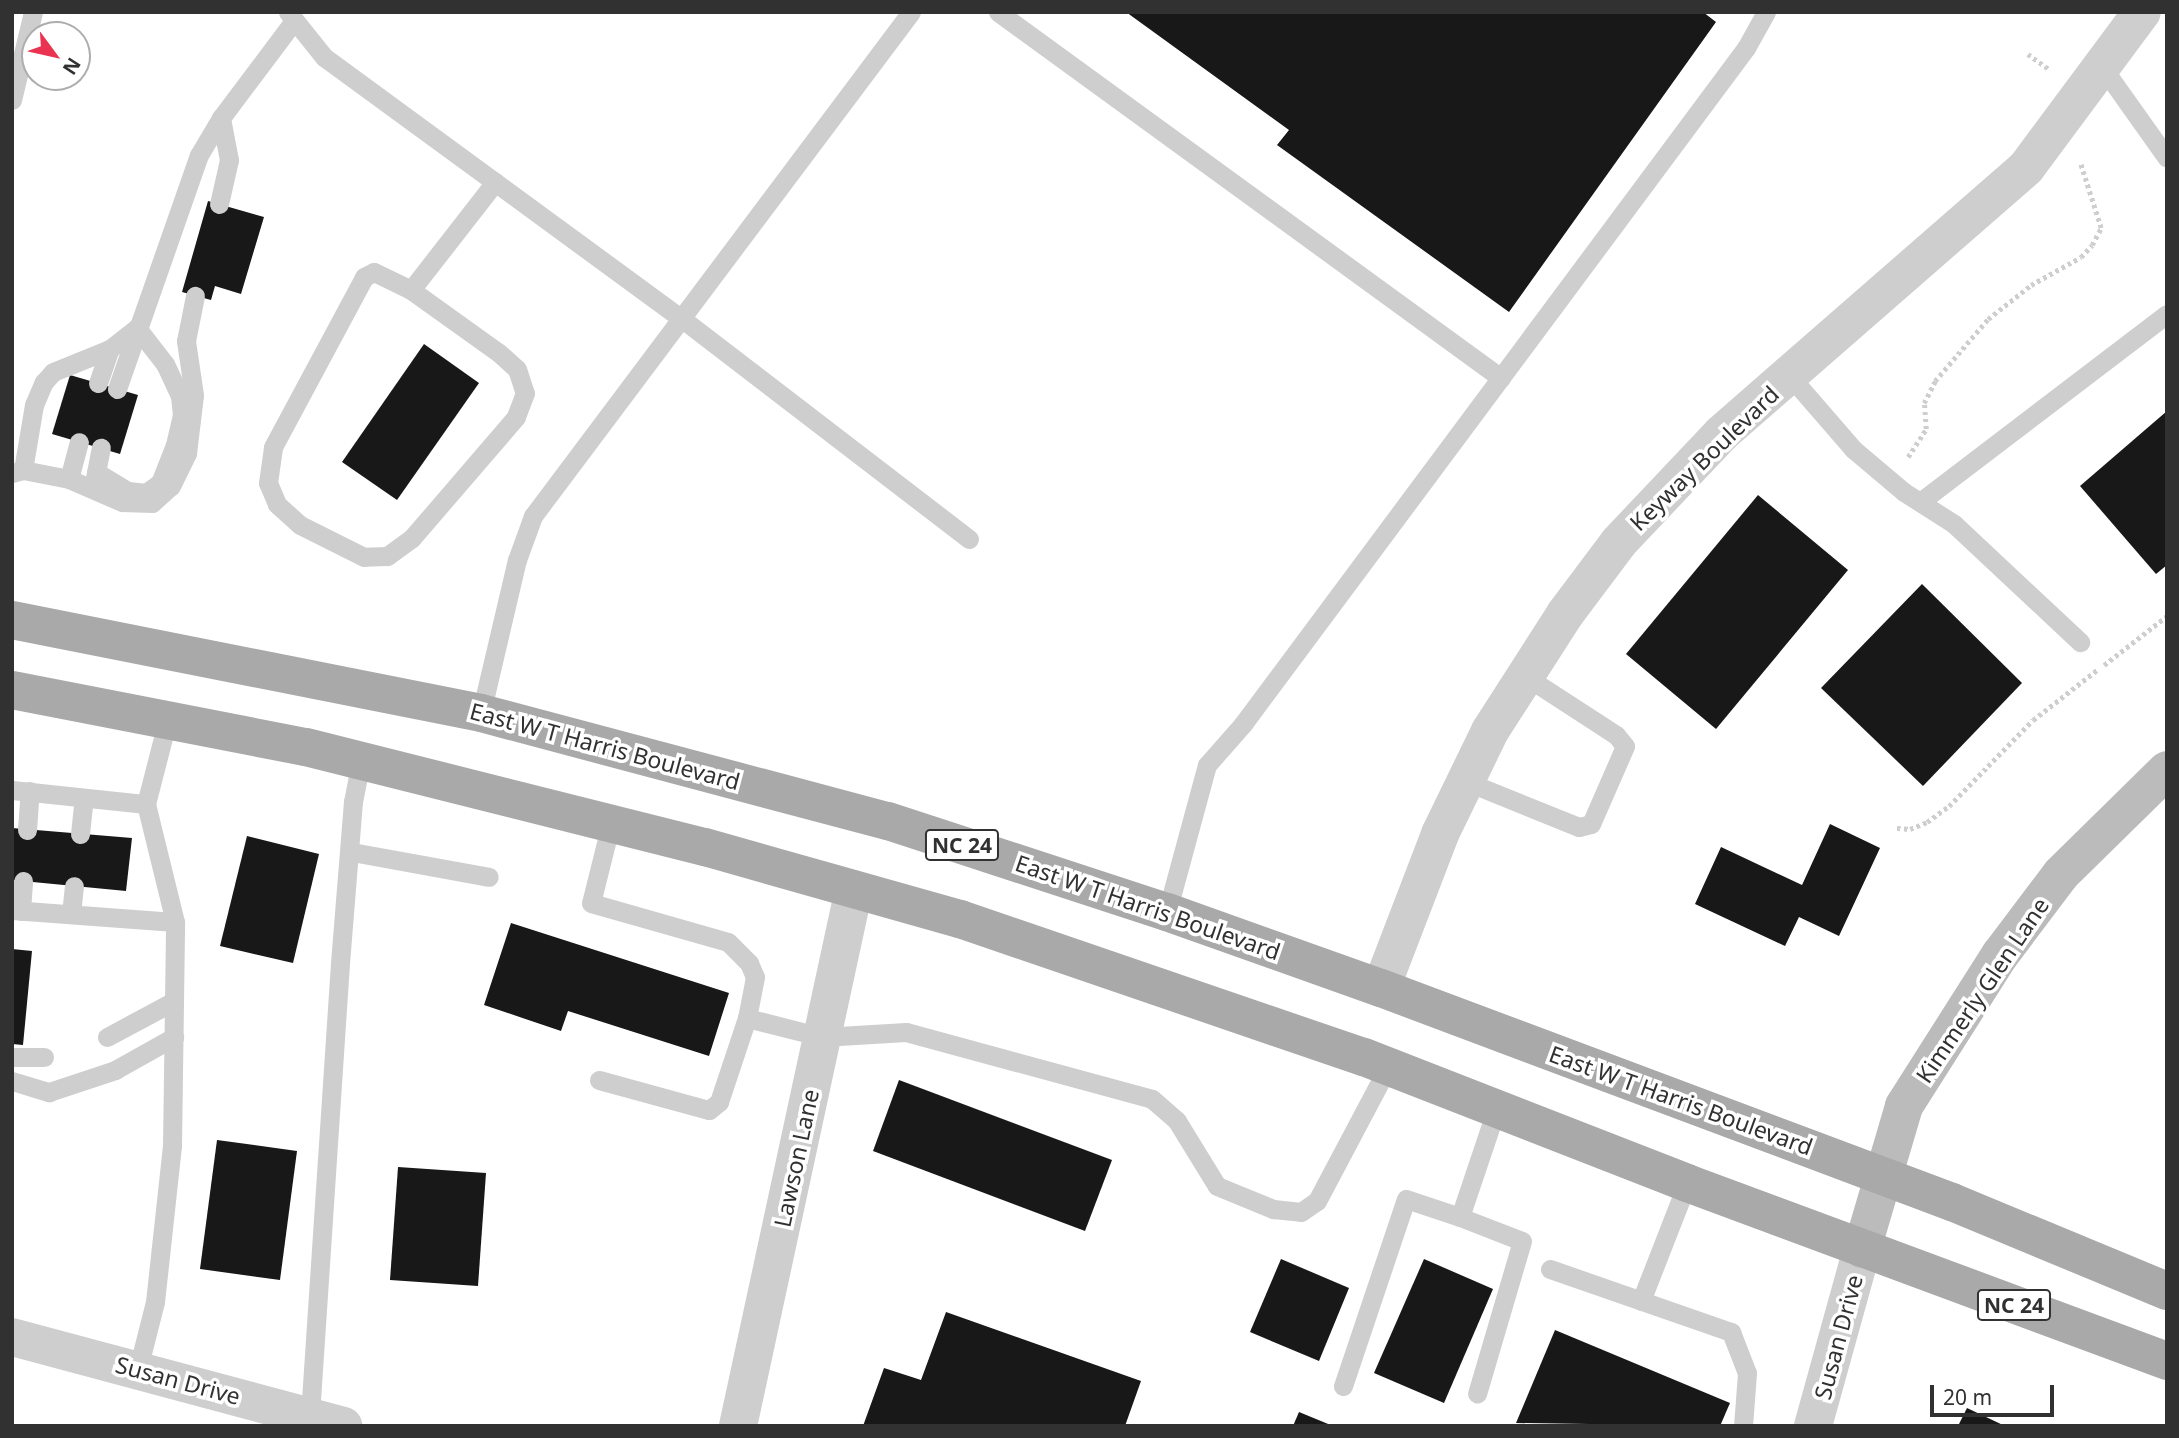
<!DOCTYPE html>
<style>
body{margin:0}
#map{position:relative;width:2179px;height:1438px;overflow:hidden;background:#fff;font-family:"Noto Sans",sans-serif}
div>[style]{position:absolute}
.building>*{inset:0;background:#181818}
.path>*{height:4.5px;margin-top:-2.25px;transform-origin:0;background:repeating-linear-gradient(90deg,#cecece 0 3.5px,transparent 0 7px)}
.lane>*{height:19px;margin:-9.5px;padding:0 9.5px;transform-origin:9.5px;border-radius:9.5px;background:#cecece}
.street>*{height:38px;margin:-19px;padding:0 19px;transform-origin:19px;border-radius:19px;background:#cecece}
.secondary>*{height:38px;margin:-19px;padding:0 19px;transform-origin:19px;border-radius:19px;background:#bbb}
.primary>*{height:38px;margin:-19px;padding:0 19px;transform-origin:19px;border-radius:19px;background:#a9a9a9}
span{translate:-50% -50%;white-space:nowrap;text-align:center;line-height:1.15;-webkit-text-stroke:7px #fff;paint-order:stroke}
.shield-label span{padding:2px 5px;background:#fff;border:2px solid;border-radius:5px;-webkit-text-stroke-width:0}
.shield-label{font-size:21px;color:#313131;font-weight:700}
.street-label{font-size:23px;color:#313131}
.frame{position:absolute;inset:0;border:14px solid #313131;pointer-events:none}
.north{position:absolute;left:21px;top:21px;width:70px;height:70px;box-sizing:border-box;background:#fff;border:2px solid #adadad;border-radius:50%;rotate:123deg;font-size:19px;font-weight:700;line-height:28px;text-align:center;color:#313131}
.north::after{content:'';display:block;margin:auto;width:24px;height:32px;background:#e93350;clip-path:polygon(50% 0,100% 100%,50% 72%,0 100%)}
.scale{position:absolute;left:1930px;top:1385px;width:124px;height:32px;box-sizing:border-box;border:4px solid #313131;border-top:0;padding-left:9px;font-size:21px;line-height:24px;white-space:nowrap;color:#313131;-webkit-text-stroke:5px #fff;paint-order:stroke}
</style>
<div id="map">
<div class="building">
<i style="clip-path:polygon(1126px 12px,1703px 12px,1716px 22px,1509px 312px,1277px 145px,1289px 130px)"></i>
<i style="clip-path:polygon(208px 201px,264px 217px,241px 294px,215px 286px,211px 300px,182px 292px)"></i>
<i style="clip-path:polygon(424px 344px,479px 383px,397px 500px,342px 462px)"></i>
<i style="clip-path:polygon(70px 375px,138px 395px,120px 454px,52px 434px)"></i>
<i style="clip-path:polygon(2167px 411px,2167px 565px,2156px 574px,2080px 486px)"></i>
<i style="clip-path:polygon(1758px 495px,1848px 570px,1716px 729px,1626px 654px)"></i>
<i style="clip-path:polygon(1922px 584px,2022px 683px,1923px 786px,1821px 688px)"></i>
<i style="clip-path:polygon(1830px 824px,1880px 848px,1839px 936px,1799px 917px,1785px 946px,1695px 904px,1721px 847px,1802px 885px)"></i>
<i style="clip-path:polygon(12px 828px,132px 838px,126px 891px,12px 880px)"></i>
<i style="clip-path:polygon(247px 836px,319px 854px,293px 963px,220px 946px)"></i>
<i style="clip-path:polygon(511px 923px,729px 993px,709px 1056px,568px 1011px,561px 1031px,484px 1005px)"></i>
<i style="clip-path:polygon(12px 949px,32px 951px,23px 1045px,12px 1044px)"></i>
<i style="clip-path:polygon(899px 1080px,1112px 1160px,1085px 1231px,873px 1151px)"></i>
<i style="clip-path:polygon(217px 1140px,297px 1151px,280px 1280px,200px 1269px)"></i>
<i style="clip-path:polygon(398px 1167px,486px 1173px,478px 1286px,390px 1280px)"></i>
<i style="clip-path:polygon(1281px 1259px,1349px 1288px,1319px 1361px,1250px 1332px)"></i>
<i style="clip-path:polygon(1424px 1259px,1493px 1289px,1444px 1403px,1374px 1373px)"></i>
<i style="clip-path:polygon(946px 1312px,1141px 1381px,1125px 1426px,863px 1426px,884px 1368px,921px 1380px)"></i>
<i style="clip-path:polygon(1555px 1330px,1730px 1403px,1720px 1426px,1516px 1423px)"></i>
<i style="clip-path:polygon(1967px 1408px,2005px 1426px,1958px 1426px)"></i>
<i style="clip-path:polygon(1299px 1412px,1333px 1426px,1293px 1426px)"></i>
</div>
<div class="path">
<i style="left:2028px;top:54px;width:27px;rotate:36deg"></i>
<i style="left:1908px;top:457px;width:33px;rotate:-57deg"></i>
<i style="left:1926px;top:429px;width:26px;rotate:-94deg"></i>
<i style="left:1924px;top:403px;width:25px;rotate:-63deg"></i>
<i style="left:1935px;top:381px;width:82px;rotate:-49.5deg"></i>
<i style="left:1988px;top:319px;width:55px;rotate:-38.3deg"></i>
<i style="left:2031px;top:285px;width:57px;rotate:-29.2deg"></i>
<i style="left:2081px;top:257px;width:16px;rotate:-47deg"></i>
<i style="left:2092px;top:245px;width:19px;rotate:-62deg"></i>
<i style="left:2101px;top:228px;width:69px;rotate:-107.7deg"></i>
<i style="left:2104px;top:665px;width:80px;rotate:-37.9deg"></i>
<i style="left:1897px;top:828px;width:13px;rotate:4deg"></i>
<i style="left:1910px;top:829px;width:18px;rotate:-22deg"></i>
<i style="left:1927px;top:822px;width:27px;rotate:-36deg"></i>
<i style="left:1949px;top:806px;width:120px;rotate:-45.7deg"></i>
<i style="left:2033px;top:720px;width:81px;rotate:-38deg"></i>
</div>
<div class="lane">
<i style="left:288px;top:12px;width:58px;rotate:51.3deg"></i>
<i style="left:324px;top:57px;width:442px;rotate:36.2deg"></i>
<i style="left:681px;top:318px;width:363px;rotate:37.5deg"></i>
<i style="left:998px;top:12px;width:622px;rotate:36.04deg"></i>
<i style="left:2103px;top:68px;width:110px;rotate:54.6deg"></i>
<i style="left:12px;top:100px;width:90px;rotate:-76.6deg"></i>
<i style="left:219px;top:204px;width:45px;rotate:-77.2deg"></i>
<i style="left:229px;top:160px;width:43px;rotate:-100.8deg"></i>
<i style="left:374px;top:272px;width:41px;rotate:25.9deg"></i>
<i style="left:411px;top:290px;width:108px;rotate:35.6deg"></i>
<i style="left:499px;top:353px;width:24px;rotate:42deg"></i>
<i style="left:517px;top:369px;width:25px;rotate:72deg"></i>
<i style="left:525px;top:393px;width:26px;rotate:111deg"></i>
<i style="left:516px;top:417px;width:160px;rotate:130.7deg"></i>
<i style="left:412px;top:538px;width:31px;rotate:144deg"></i>
<i style="left:387px;top:556px;width:23px;rotate:178deg"></i>
<i style="left:364px;top:557px;width:72px;rotate:-153.4deg"></i>
<i style="left:300px;top:525px;width:31px;rotate:-138deg"></i>
<i style="left:277px;top:504px;width:23px;rotate:-113deg"></i>
<i style="left:268px;top:483px;width:36px;rotate:-82deg"></i>
<i style="left:273px;top:447px;width:193px;rotate:-61.8deg"></i>
<i style="left:364px;top:277px;width:11px;rotate:-27deg"></i>
<i style="left:411px;top:290px;width:137px;rotate:-52.1deg"></i>
<i style="left:1789px;top:375px;width:98px;rotate:49.1deg"></i>
<i style="left:1853px;top:449px;width:67px;rotate:40.1deg"></i>
<i style="left:1904px;top:492px;width:59px;rotate:32.6deg"></i>
<i style="left:1954px;top:524px;width:173px;rotate:43.1deg"></i>
<i style="left:98px;top:383px;width:36px;rotate:-71deg"></i>
<i style="left:117px;top:389px;width:248px;rotate:-70.7deg"></i>
<i style="left:199px;top:155px;width:43px;rotate:-59.3deg"></i>
<i style="left:221px;top:118px;width:120px;rotate:-53.1deg"></i>
<i style="left:23px;top:470px;width:66px;rotate:-80.4deg"></i>
<i style="left:34px;top:405px;width:25px;rotate:-67deg"></i>
<i style="left:44px;top:382px;width:13px;rotate:-48deg"></i>
<i style="left:53px;top:372px;width:61px;rotate:-22deg"></i>
<i style="left:110px;top:349px;width:34px;rotate:-38deg"></i>
<i style="left:96px;top:472px;width:37px;rotate:31deg"></i>
<i style="left:128px;top:491px;width:18px;rotate:6deg"></i>
<i style="left:146px;top:493px;width:17px;rotate:-36deg"></i>
<i style="left:160px;top:483px;width:41px;rotate:-68.5deg"></i>
<i style="left:175px;top:445px;width:31px;rotate:-77deg"></i>
<i style="left:182px;top:415px;width:19px;rotate:-96deg"></i>
<i style="left:180px;top:396px;width:35px;rotate:-115deg"></i>
<i style="left:165px;top:364px;width:46px;rotate:-127.9deg"></i>
<i style="left:12px;top:473px;width:11px;rotate:-15deg"></i>
<i style="left:23px;top:470px;width:47px;rotate:11.1deg"></i>
<i style="left:69px;top:479px;width:58px;rotate:23.5deg"></i>
<i style="left:122px;top:502px;width:30px;rotate:2deg"></i>
<i style="left:152px;top:503px;width:25px;rotate:-42deg"></i>
<i style="left:171px;top:486px;width:37px;rotate:-64deg"></i>
<i style="left:187px;top:453px;width:58px;rotate:-83.1deg"></i>
<i style="left:194px;top:395px;width:55px;rotate:-98.4deg"></i>
<i style="left:186px;top:341px;width:46px;rotate:-78.7deg"></i>
<i style="left:69px;top:479px;width:38px;rotate:-75deg"></i>
<i style="left:94px;top:483px;width:36px;rotate:-79deg"></i>
<i style="left:1920px;top:502px;width:310px;rotate:-37.3deg"></i>
<i style="left:481px;top:713px;width:157px;rotate:-76.8deg"></i>
<i style="left:517px;top:560px;width:47px;rotate:-70deg"></i>
<i style="left:533px;top:516px;width:630px;rotate:-53.13deg"></i>
<i style="left:1465px;top:781px;width:123px;rotate:22deg"></i>
<i style="left:1579px;top:827px;width:12px;rotate:-14deg"></i>
<i style="left:1591px;top:824px;width:85px;rotate:-66.4deg"></i>
<i style="left:1625px;top:746px;width:14px;rotate:-129deg"></i>
<i style="left:1616px;top:735px;width:108px;rotate:-147deg"></i>
<i style="left:12px;top:790px;width:135px;rotate:6deg"></i>
<i style="left:146px;top:804px;width:85px;rotate:-75.6deg"></i>
<i style="left:611px;top:823px;width:82px;rotate:104deg"></i>
<i style="left:591px;top:903px;width:142px;rotate:15.9deg"></i>
<i style="left:728px;top:942px;width:30px;rotate:45deg"></i>
<i style="left:749px;top:963px;width:15px;rotate:67deg"></i>
<i style="left:755px;top:977px;width:42px;rotate:101deg"></i>
<i style="left:747px;top:1018px;width:77px;rotate:14.2deg"></i>
<i style="left:822px;top:1037px;width:84px;rotate:-3.4deg"></i>
<i style="left:906px;top:1032px;width:255px;rotate:15.2deg"></i>
<i style="left:1152px;top:1099px;width:33px;rotate:41deg"></i>
<i style="left:1177px;top:1121px;width:76px;rotate:58.4deg"></i>
<i style="left:1217px;top:1186px;width:61px;rotate:22.3deg"></i>
<i style="left:1273px;top:1209px;width:28px;rotate:6deg"></i>
<i style="left:1301px;top:1212px;width:19px;rotate:-35deg"></i>
<i style="left:1317px;top:1201px;width:152px;rotate:-62.1deg"></i>
<i style="left:27px;top:830px;width:39px;rotate:-86deg"></i>
<i style="left:80px;top:834px;width:36px;rotate:-84deg"></i>
<i style="left:352px;top:852px;width:139px;rotate:10.3deg"></i>
<i style="left:12px;top:910px;width:163px;rotate:4.2deg"></i>
<i style="left:21px;top:911px;width:30px;rotate:-86deg"></i>
<i style="left:1167px;top:912px;width:152px;rotate:-74.8deg"></i>
<i style="left:1207px;top:765px;width:55px;rotate:-48.7deg"></i>
<i style="left:1243px;top:724px;width:843px;rotate:-53.35deg"></i>
<i style="left:1746px;top:48px;width:41px;rotate:-60.9deg"></i>
<i style="left:71px;top:914px;width:28px;rotate:-84deg"></i>
<i style="left:107px;top:1037px;width:76px;rotate:-28.2deg"></i>
<i style="left:12px;top:1057px;width:32px"></i>
<i style="left:599px;top:1080px;width:114px;rotate:15.3deg"></i>
<i style="left:709px;top:1110px;width:13px;rotate:-39deg"></i>
<i style="left:719px;top:1102px;width:89px;rotate:-71.6deg"></i>
<i style="left:12px;top:1081px;width:39px;rotate:17deg"></i>
<i style="left:49px;top:1092px;width:70px;rotate:-18.4deg"></i>
<i style="left:115px;top:1070px;width:68px;rotate:-29.2deg"></i>
<i style="left:1460px;top:1217px;width:66px;rotate:21.2deg"></i>
<i style="left:1522px;top:1241px;width:159px;rotate:106.4deg"></i>
<i style="left:1550px;top:1269px;width:192px;rotate:19.2deg"></i>
<i style="left:1731px;top:1332px;width:44px;rotate:68.7deg"></i>
<i style="left:1747px;top:1373px;width:53px;rotate:94.3deg"></i>
<i style="left:1641px;top:1301px;width:127px;rotate:-68.7deg"></i>
<i style="left:138px;top:1369px;width:69px;rotate:-75.8deg"></i>
<i style="left:155px;top:1302px;width:157px;rotate:-83.8deg"></i>
<i style="left:172px;top:1146px;width:224px;rotate:-89.2deg"></i>
<i style="left:175px;top:922px;width:122px;rotate:-103.8deg"></i>
<i style="left:1343px;top:1386px;width:197px;rotate:-71.4deg"></i>
<i style="left:1406px;top:1199px;width:57px;rotate:18.4deg"></i>
<i style="left:1460px;top:1217px;width:113px;rotate:-71.4deg"></i>
<i style="left:310px;top:1415px;width:453px;rotate:-86.2deg"></i>
<i style="left:340px;top:963px;width:162px;rotate:-85.4deg"></i>
<i style="left:353px;top:802px;width:42px;rotate:-79deg"></i>
</div>
<div class="street">
<i style="left:1381px;top:988px;width:165px;rotate:-69deg"></i>
<i style="left:1440px;top:834px;width:114px;rotate:-64.1deg"></i>
<i style="left:1490px;top:731px;width:139px;rotate:-57.3deg"></i>
<i style="left:1565px;top:614px;width:90px;rotate:-53.1deg"></i>
<i style="left:1619px;top:542px;width:149px;rotate:-46.6deg"></i>
<i style="left:1721px;top:434px;width:405px;rotate:-41.1deg"></i>
<i style="left:2026px;top:168px;width:194px;rotate:-53.4deg"></i>
<i style="left:12px;top:1337px;width:343px;rotate:15deg"></i>
<i style="left:738px;top:1426px;width:549px;rotate:-77.81deg"></i>
<i style="left:1813px;top:1426px;width:184px;rotate:-74.5deg"></i>
</div>
<div class="secondary">
<i style="left:1862px;top:1249px;width:149px;rotate:-73.6deg"></i>
<i style="left:1904px;top:1106px;width:179px;rotate:-57.6deg"></i>
<i style="left:2000px;top:955px;width:101px;rotate:-53deg"></i>
<i style="left:2061px;top:874px;width:148px;rotate:-44.5deg"></i>
</div>
<div class="primary">
<i style="left:12px;top:620px;width:478px;rotate:11.2deg"></i>
<i style="left:481px;top:713px;width:421px;rotate:14.9deg"></i>
<i style="left:888px;top:821px;width:293px;rotate:18.1deg"></i>
<i style="left:1167px;top:912px;width:227px;rotate:19.6deg"></i>
<i style="left:1381px;top:988px;width:610px;rotate:20.55deg"></i>
<i style="left:1952px;top:1202px;width:233px;rotate:22.5deg"></i>
<i style="left:12px;top:690px;width:299px;rotate:11deg"></i>
<i style="left:306px;top:747px;width:411px;rotate:14.1deg"></i>
<i style="left:705px;top:847px;width:265px;rotate:15.8deg"></i>
<i style="left:960px;top:919px;width:427px;rotate:18.9deg"></i>
<i style="left:1364px;top:1057px;width:347px;rotate:21.3deg"></i>
<i style="left:1687px;top:1183px;width:512px;rotate:20.35deg"></i>
</div>
<div class="shield-label">
<span style="left:962px;top:845px">NC 24</span>
<span style="left:2014px;top:1305px">NC 24</span>
</div>
<div class="street-label">
<span style="left:1704px;top:458px;rotate:-44deg">Keyway Boulevard</span>
<span style="left:605px;top:746px;rotate:15deg">East W T Harris Boulevard</span>
<span style="left:1148px;top:907px;rotate:19deg">East W T Harris Boulevard</span>
<span style="left:1982px;top:990px;rotate:-56deg">Kimmerly Glen Lane</span>
<span style="left:1681px;top:1100px;rotate:20deg">East W T Harris Boulevard</span>
<span style="left:796px;top:1158px;rotate:-78deg">Lawson Lane</span>
<span style="left:1838px;top:1337px;rotate:-75deg">Susan Drive</span>
<span style="left:178px;top:1380px;rotate:15deg">Susan Drive</span>
</div>
<div class="frame"></div>
<div class="north">N</div>
<div class="scale">20 m</div>
</div>
